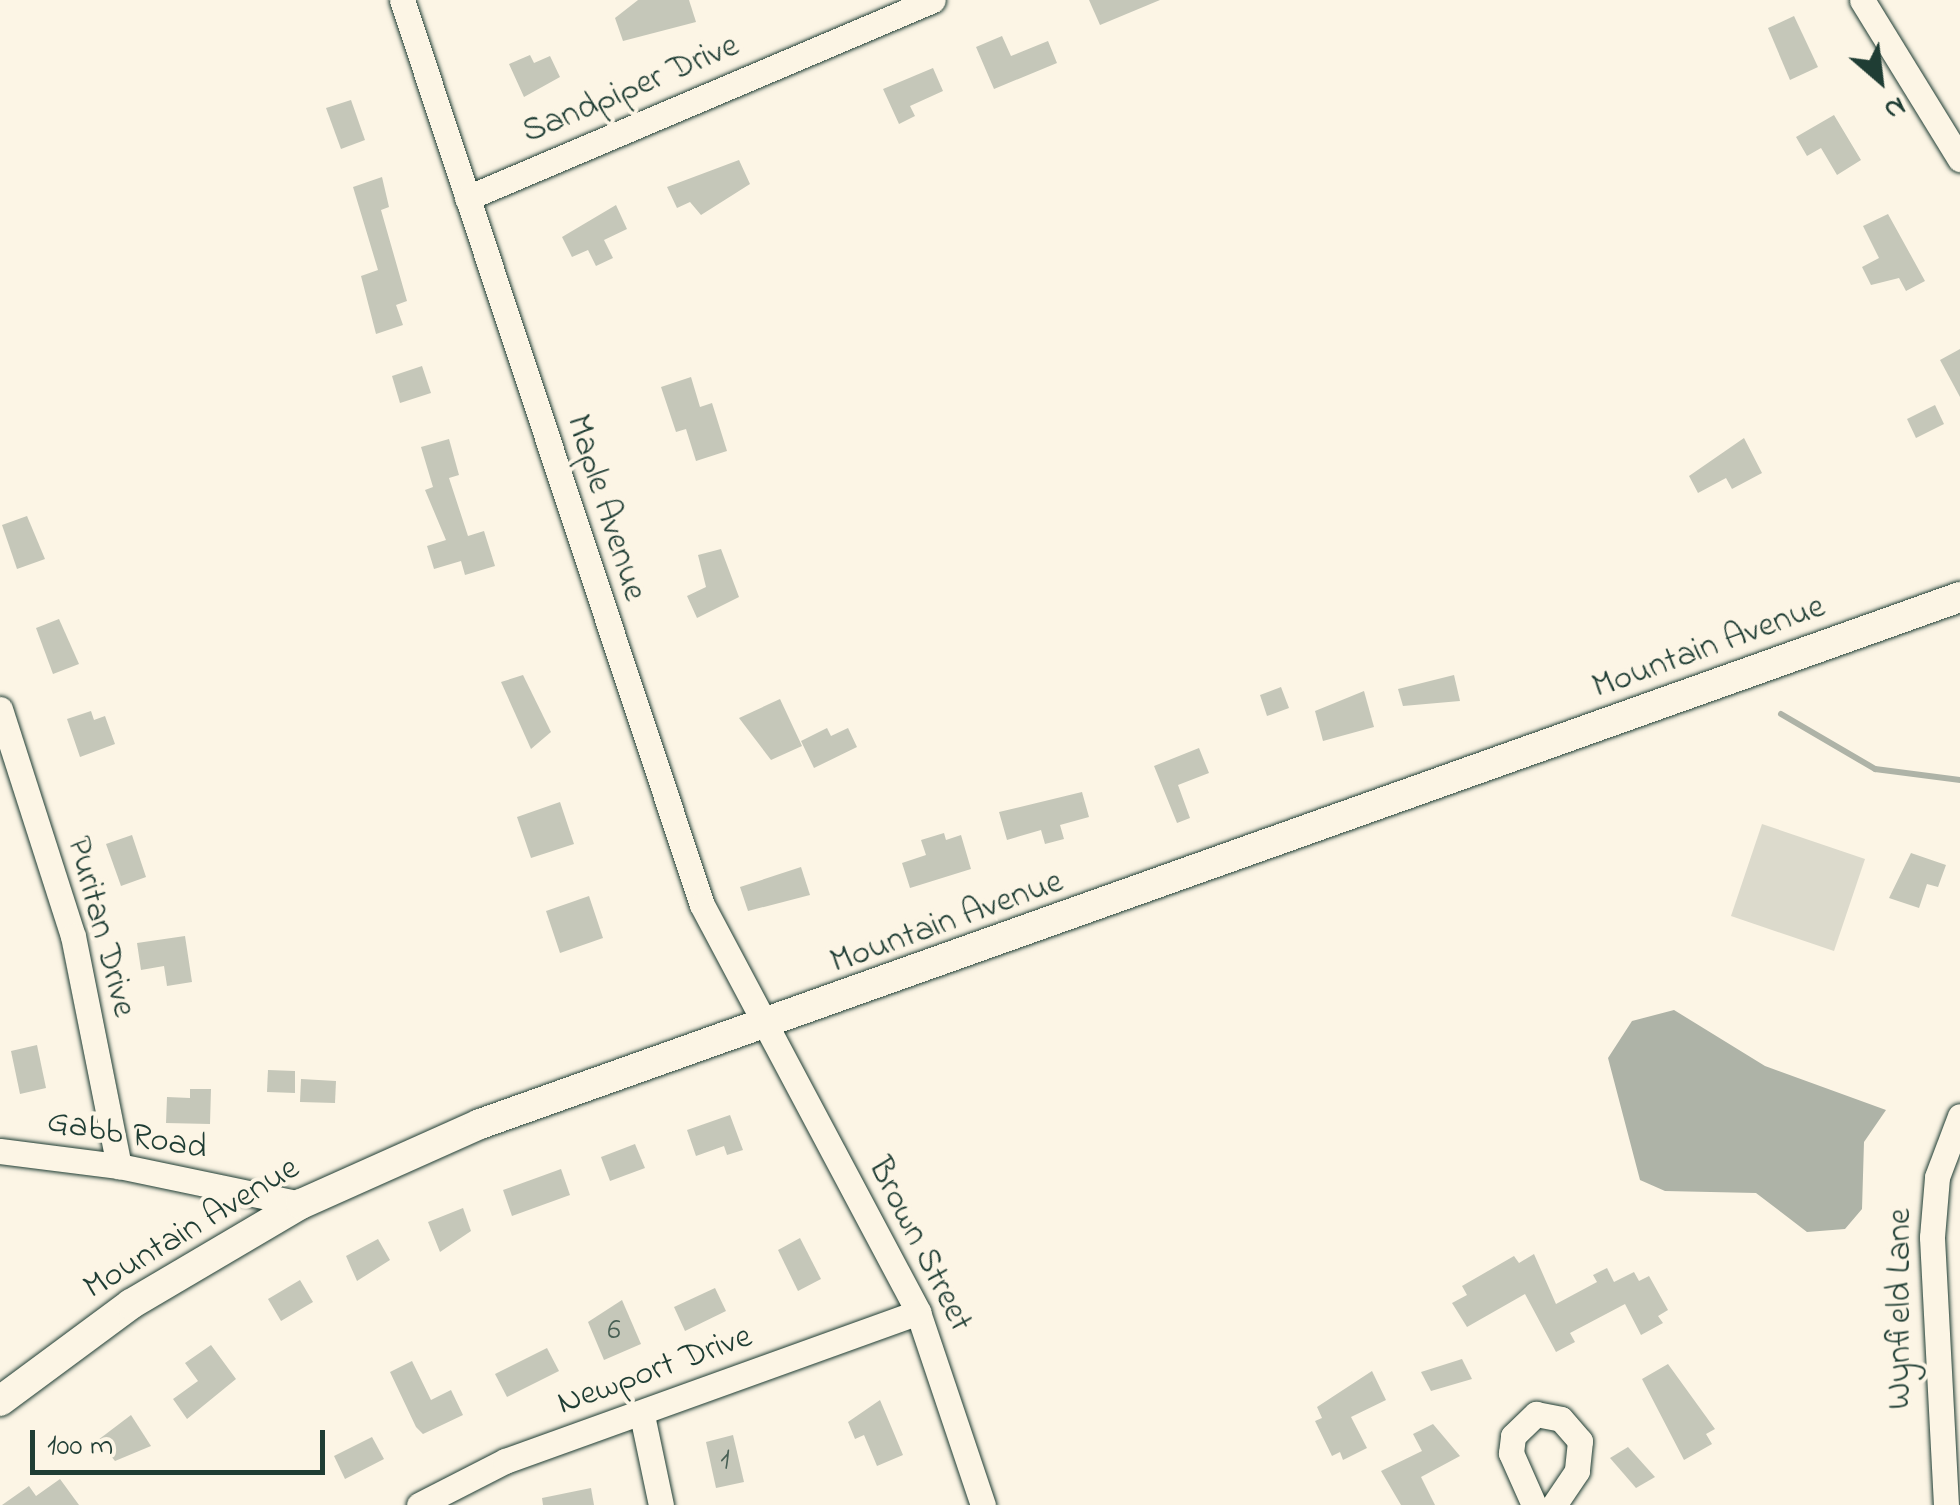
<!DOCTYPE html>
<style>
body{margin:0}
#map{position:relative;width:1960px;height:1505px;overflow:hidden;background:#fcf5e5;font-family:"Indie Flower",sans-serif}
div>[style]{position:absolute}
.green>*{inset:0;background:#dcdacc}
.water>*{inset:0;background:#aeb3a7}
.stream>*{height:6px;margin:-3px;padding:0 3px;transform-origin:3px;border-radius:3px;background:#aeb3a7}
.building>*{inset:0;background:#c5c7b9}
.roads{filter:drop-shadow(0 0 2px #1f3d34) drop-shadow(0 0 2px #1f3d34)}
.minor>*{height:25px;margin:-12.5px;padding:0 12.5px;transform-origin:12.5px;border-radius:12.5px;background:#fcf5e5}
.major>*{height:30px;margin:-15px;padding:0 15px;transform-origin:15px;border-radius:15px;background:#fcf5e5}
span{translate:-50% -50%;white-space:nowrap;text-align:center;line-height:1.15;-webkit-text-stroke:8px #fcf5e5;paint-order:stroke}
.number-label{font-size:30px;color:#486055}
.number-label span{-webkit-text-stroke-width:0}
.street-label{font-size:35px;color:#1f3d34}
.north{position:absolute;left:1830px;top:30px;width:100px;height:100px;-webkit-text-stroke:8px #fcf5e5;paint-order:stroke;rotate:152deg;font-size:28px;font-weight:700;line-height:40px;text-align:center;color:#1f3d34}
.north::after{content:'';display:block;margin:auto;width:35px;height:45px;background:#1f3d34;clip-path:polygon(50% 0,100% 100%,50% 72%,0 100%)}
.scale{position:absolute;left:30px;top:1430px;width:295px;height:45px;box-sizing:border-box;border:5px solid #1f3d34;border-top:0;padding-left:12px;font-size:30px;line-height:35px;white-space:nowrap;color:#1f3d34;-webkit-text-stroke:8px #fcf5e5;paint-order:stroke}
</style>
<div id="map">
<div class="green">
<i style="clip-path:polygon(1762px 824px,1865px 859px,1834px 951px,1731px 916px)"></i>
</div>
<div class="water">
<i style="clip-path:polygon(1674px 1010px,1765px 1066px,1886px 1110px,1864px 1142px,1862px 1209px,1845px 1229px,1807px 1232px,1756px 1193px,1665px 1191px,1640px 1180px,1608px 1058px,1632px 1021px)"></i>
</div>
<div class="stream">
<i style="left:1781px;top:714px;width:109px;rotate:30.3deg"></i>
<i style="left:1875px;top:769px;width:86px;rotate:7.4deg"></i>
</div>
<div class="building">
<i style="clip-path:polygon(638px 0,689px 0,696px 22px,623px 41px,615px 18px)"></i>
<i style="clip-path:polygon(1089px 0,1160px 0,1100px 25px)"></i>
<i style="clip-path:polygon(1794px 16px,1818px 67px,1790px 80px,1768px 28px)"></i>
<i style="clip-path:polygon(1002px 36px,1011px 56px,1048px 41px,1057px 63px,994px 89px,976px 47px)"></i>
<i style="clip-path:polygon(530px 55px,534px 63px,550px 56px,560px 77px,524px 97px,509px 64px)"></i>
<i style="clip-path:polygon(933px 68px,943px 91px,910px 106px,915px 116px,899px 124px,883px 89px)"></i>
<i style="clip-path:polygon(351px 100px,365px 140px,341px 149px,326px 108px)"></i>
<i style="clip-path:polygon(1834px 115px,1861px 160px,1837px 175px,1821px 148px,1807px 156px,1796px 137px)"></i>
<i style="clip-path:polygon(739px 160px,750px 184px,701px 215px,690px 202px,677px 208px,667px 187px)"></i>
<i style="clip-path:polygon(382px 177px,389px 207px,381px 210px,407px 301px,396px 305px,403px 325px,376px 334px,361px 276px,378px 270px,353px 187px)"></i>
<i style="clip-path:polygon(616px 205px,627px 229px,604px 240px,613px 258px,596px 266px,588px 250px,572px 257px,562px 237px)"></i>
<i style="clip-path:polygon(1888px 214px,1925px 281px,1906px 291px,1899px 278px,1871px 285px,1862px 267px,1879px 258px,1863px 226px)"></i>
<i style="clip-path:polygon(1960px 349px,1960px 397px,1940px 360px)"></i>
<i style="clip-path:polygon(422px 366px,431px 393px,400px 403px,392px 376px)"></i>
<i style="clip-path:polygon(691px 377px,700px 407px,712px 403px,727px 451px,696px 461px,686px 429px,676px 432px,661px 387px)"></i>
<i style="clip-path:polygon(1935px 405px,1944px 424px,1916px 438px,1907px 419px)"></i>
<i style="clip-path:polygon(1744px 438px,1762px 473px,1732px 489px,1726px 478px,1698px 493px,1689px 476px)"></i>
<i style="clip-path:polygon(449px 439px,459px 475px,449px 478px,468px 536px,484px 531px,495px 566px,465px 575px,461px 561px,434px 569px,427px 546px,446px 540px,425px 490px,433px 487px,421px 447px)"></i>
<i style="clip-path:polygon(27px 516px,45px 559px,17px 569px,2px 525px)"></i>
<i style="clip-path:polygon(721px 549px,739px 597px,697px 618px,687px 596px,706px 587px,698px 555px)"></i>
<i style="clip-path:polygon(59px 619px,79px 664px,53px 674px,36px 628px)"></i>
<i style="clip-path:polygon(523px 675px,551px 732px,531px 749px,501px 682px)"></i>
<i style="clip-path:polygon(1454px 675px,1460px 701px,1403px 706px,1398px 689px)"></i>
<i style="clip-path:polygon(1281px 687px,1289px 708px,1267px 716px,1260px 695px)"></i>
<i style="clip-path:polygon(1364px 691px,1374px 727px,1323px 741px,1315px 711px)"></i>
<i style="clip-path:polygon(780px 699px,802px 746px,771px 760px,739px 718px)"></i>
<i style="clip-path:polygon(91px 711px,94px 720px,105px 716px,115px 744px,80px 757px,67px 719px)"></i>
<i style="clip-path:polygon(827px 728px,831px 736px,848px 728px,857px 747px,814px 768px,801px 741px)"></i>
<i style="clip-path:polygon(1199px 748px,1209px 773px,1178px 785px,1190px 818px,1177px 823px,1154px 766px)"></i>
<i style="clip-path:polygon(1082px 792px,1089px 817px,1060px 825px,1064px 839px,1045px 844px,1041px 830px,1007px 840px,999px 812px)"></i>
<i style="clip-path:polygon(560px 802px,574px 844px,531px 858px,517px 817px)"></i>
<i style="clip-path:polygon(944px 833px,946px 840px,961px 835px,971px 869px,910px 888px,902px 863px,926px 855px,921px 840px)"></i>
<i style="clip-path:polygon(132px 835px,146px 877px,121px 886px,106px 844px)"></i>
<i style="clip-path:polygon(1911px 853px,1946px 865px,1938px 887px,1927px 884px,1919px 908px,1889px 898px)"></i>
<i style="clip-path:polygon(801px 867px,810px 895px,748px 911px,740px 887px)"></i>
<i style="clip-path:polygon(589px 896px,603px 938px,560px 953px,546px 911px)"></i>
<i style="clip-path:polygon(185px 936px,192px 982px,167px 986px,164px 966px,141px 970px,137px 943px)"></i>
<i style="clip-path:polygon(37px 1045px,46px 1088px,20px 1094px,11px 1051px)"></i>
<i style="clip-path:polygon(268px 1070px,295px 1071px,295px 1093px,267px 1092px)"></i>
<i style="clip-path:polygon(301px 1079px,336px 1081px,335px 1103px,300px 1102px)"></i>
<i style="clip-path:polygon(190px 1089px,211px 1089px,210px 1124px,166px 1123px,167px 1097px,190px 1098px)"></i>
<i style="clip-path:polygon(730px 1115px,743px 1150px,727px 1155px,724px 1146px,696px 1156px,687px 1130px)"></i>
<i style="clip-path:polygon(635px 1144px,645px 1168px,610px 1181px,601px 1157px)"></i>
<i style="clip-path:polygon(561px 1169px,570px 1195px,512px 1216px,503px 1190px)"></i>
<i style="clip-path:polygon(463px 1208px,471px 1231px,440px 1252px,428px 1222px)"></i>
<i style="clip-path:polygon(800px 1238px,821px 1279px,798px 1291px,778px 1250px)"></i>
<i style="clip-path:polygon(378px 1239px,390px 1260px,357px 1281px,346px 1256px)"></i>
<i style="clip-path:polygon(1534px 1254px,1556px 1304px,1597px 1282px,1593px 1275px,1607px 1268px,1614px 1282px,1634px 1272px,1639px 1281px,1649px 1276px,1668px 1310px,1658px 1316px,1663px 1323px,1641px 1335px,1625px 1304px,1570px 1333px,1575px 1342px,1556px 1352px,1525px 1294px,1467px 1327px,1452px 1303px,1467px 1295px,1462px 1286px,1514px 1256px,1519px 1263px)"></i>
<i style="clip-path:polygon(300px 1280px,313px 1302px,281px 1321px,268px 1299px)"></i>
<i style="clip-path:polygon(715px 1288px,726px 1311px,685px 1331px,674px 1307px)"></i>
<i style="clip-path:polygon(622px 1300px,641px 1344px,604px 1360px,588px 1322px)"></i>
<i style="clip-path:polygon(211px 1345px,236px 1379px,187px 1419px,173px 1399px,198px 1381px,185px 1363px)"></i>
<i style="clip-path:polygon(547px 1348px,559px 1371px,507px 1397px,495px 1374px)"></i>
<i style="clip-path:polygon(1462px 1359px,1472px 1379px,1431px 1391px,1421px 1372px)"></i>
<i style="clip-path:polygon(412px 1361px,431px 1400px,451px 1390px,463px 1415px,423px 1434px,416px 1427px,390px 1372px)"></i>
<i style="clip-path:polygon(1668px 1364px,1715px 1429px,1706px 1434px,1712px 1444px,1684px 1460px,1642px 1379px)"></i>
<i style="clip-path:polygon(1372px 1371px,1386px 1400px,1351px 1417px,1367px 1448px,1343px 1460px,1340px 1452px,1332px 1456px,1315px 1421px,1322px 1418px,1317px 1407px)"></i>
<i style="clip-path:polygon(880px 1400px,903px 1455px,877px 1466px,864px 1435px,855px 1439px,848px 1422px)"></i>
<i style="clip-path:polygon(131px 1415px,151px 1446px,115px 1461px,98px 1440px)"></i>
<i style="clip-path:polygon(1433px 1424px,1460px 1456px,1421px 1477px,1435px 1505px,1401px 1505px,1381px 1471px,1422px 1451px,1413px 1434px)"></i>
<i style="clip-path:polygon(733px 1435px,744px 1482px,716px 1488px,706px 1442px)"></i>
<i style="clip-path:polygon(372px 1437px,384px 1459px,345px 1479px,334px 1456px)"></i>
<i style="clip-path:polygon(1628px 1447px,1655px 1477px,1636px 1488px,1610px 1458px)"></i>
<i style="clip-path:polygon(60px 1479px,79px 1505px,2px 1505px,29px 1486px,36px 1496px)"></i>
<i style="clip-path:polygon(591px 1488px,594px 1505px,543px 1505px,542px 1498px)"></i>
</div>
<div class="roads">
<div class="minor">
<i style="left:402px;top:0;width:953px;rotate:71.66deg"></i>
<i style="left:702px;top:905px;width:461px;rotate:62deg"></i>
<i style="left:918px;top:1312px;width:204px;rotate:71.4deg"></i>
<i style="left:1862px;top:0;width:187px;rotate:58.4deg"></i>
<i style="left:467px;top:198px;width:506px;rotate:-23.02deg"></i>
<i style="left:0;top:709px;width:238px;rotate:72.2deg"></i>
<i style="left:73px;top:936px;width:235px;rotate:78.7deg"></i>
<i style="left:0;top:1151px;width:120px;rotate:7.2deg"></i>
<i style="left:119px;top:1166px;width:186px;rotate:11.8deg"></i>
<i style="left:642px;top:1415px;width:92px;rotate:78.1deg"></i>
<i style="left:419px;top:1505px;width:97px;rotate:-27.1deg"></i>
<i style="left:505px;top:1461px;width:439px;rotate:-19.8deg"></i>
<i style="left:1534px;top:1505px;width:57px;rotate:-113.9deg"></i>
<i style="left:1511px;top:1453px;width:17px;rotate:-83deg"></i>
<i style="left:1513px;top:1436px;width:32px;rotate:-44deg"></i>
<i style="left:1536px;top:1414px;width:25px;rotate:11deg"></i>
<i style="left:1561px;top:1419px;width:29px;rotate:49deg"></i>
<i style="left:1580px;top:1441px;width:30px;rotate:96deg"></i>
<i style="left:1577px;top:1471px;width:41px;rotate:124.1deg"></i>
<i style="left:1946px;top:1505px;width:268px;rotate:-93deg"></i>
<i style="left:1932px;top:1237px;width:60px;rotate:-85.2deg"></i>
<i style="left:1937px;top:1177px;width:65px;rotate:-69.3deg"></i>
</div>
<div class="major">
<i style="left:0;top:1401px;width:163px;rotate:-36.5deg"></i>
<i style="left:131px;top:1304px;width:197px;rotate:-30.5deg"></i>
<i style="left:301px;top:1204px;width:196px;rotate:-24.1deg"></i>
<i style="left:480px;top:1124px;width:1571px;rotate:-19.6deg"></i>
</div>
</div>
<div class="number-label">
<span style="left:614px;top:1331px">6</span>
<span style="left:725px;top:1461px">1</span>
</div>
<div class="street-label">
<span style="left:631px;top:90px;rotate:-23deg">Sandpiper Drive</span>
<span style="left:605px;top:508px;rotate:72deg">Maple Avenue</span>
<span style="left:1709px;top:648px;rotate:-20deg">Mountain Avenue</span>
<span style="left:947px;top:923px;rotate:-20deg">Mountain Avenue</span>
<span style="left:100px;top:927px;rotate:75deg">Puritan Drive</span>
<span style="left:127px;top:1136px;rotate:10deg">Gabb Road</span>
<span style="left:192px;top:1229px;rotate:-31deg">Mountain Avenue</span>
<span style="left:919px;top:1245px;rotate:63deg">Brown Street</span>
<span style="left:1901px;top:1309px;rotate:-90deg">Wynfield Lane</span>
<span style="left:655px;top:1371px;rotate:-20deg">Newport Drive</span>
</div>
<div class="north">N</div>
<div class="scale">100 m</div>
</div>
